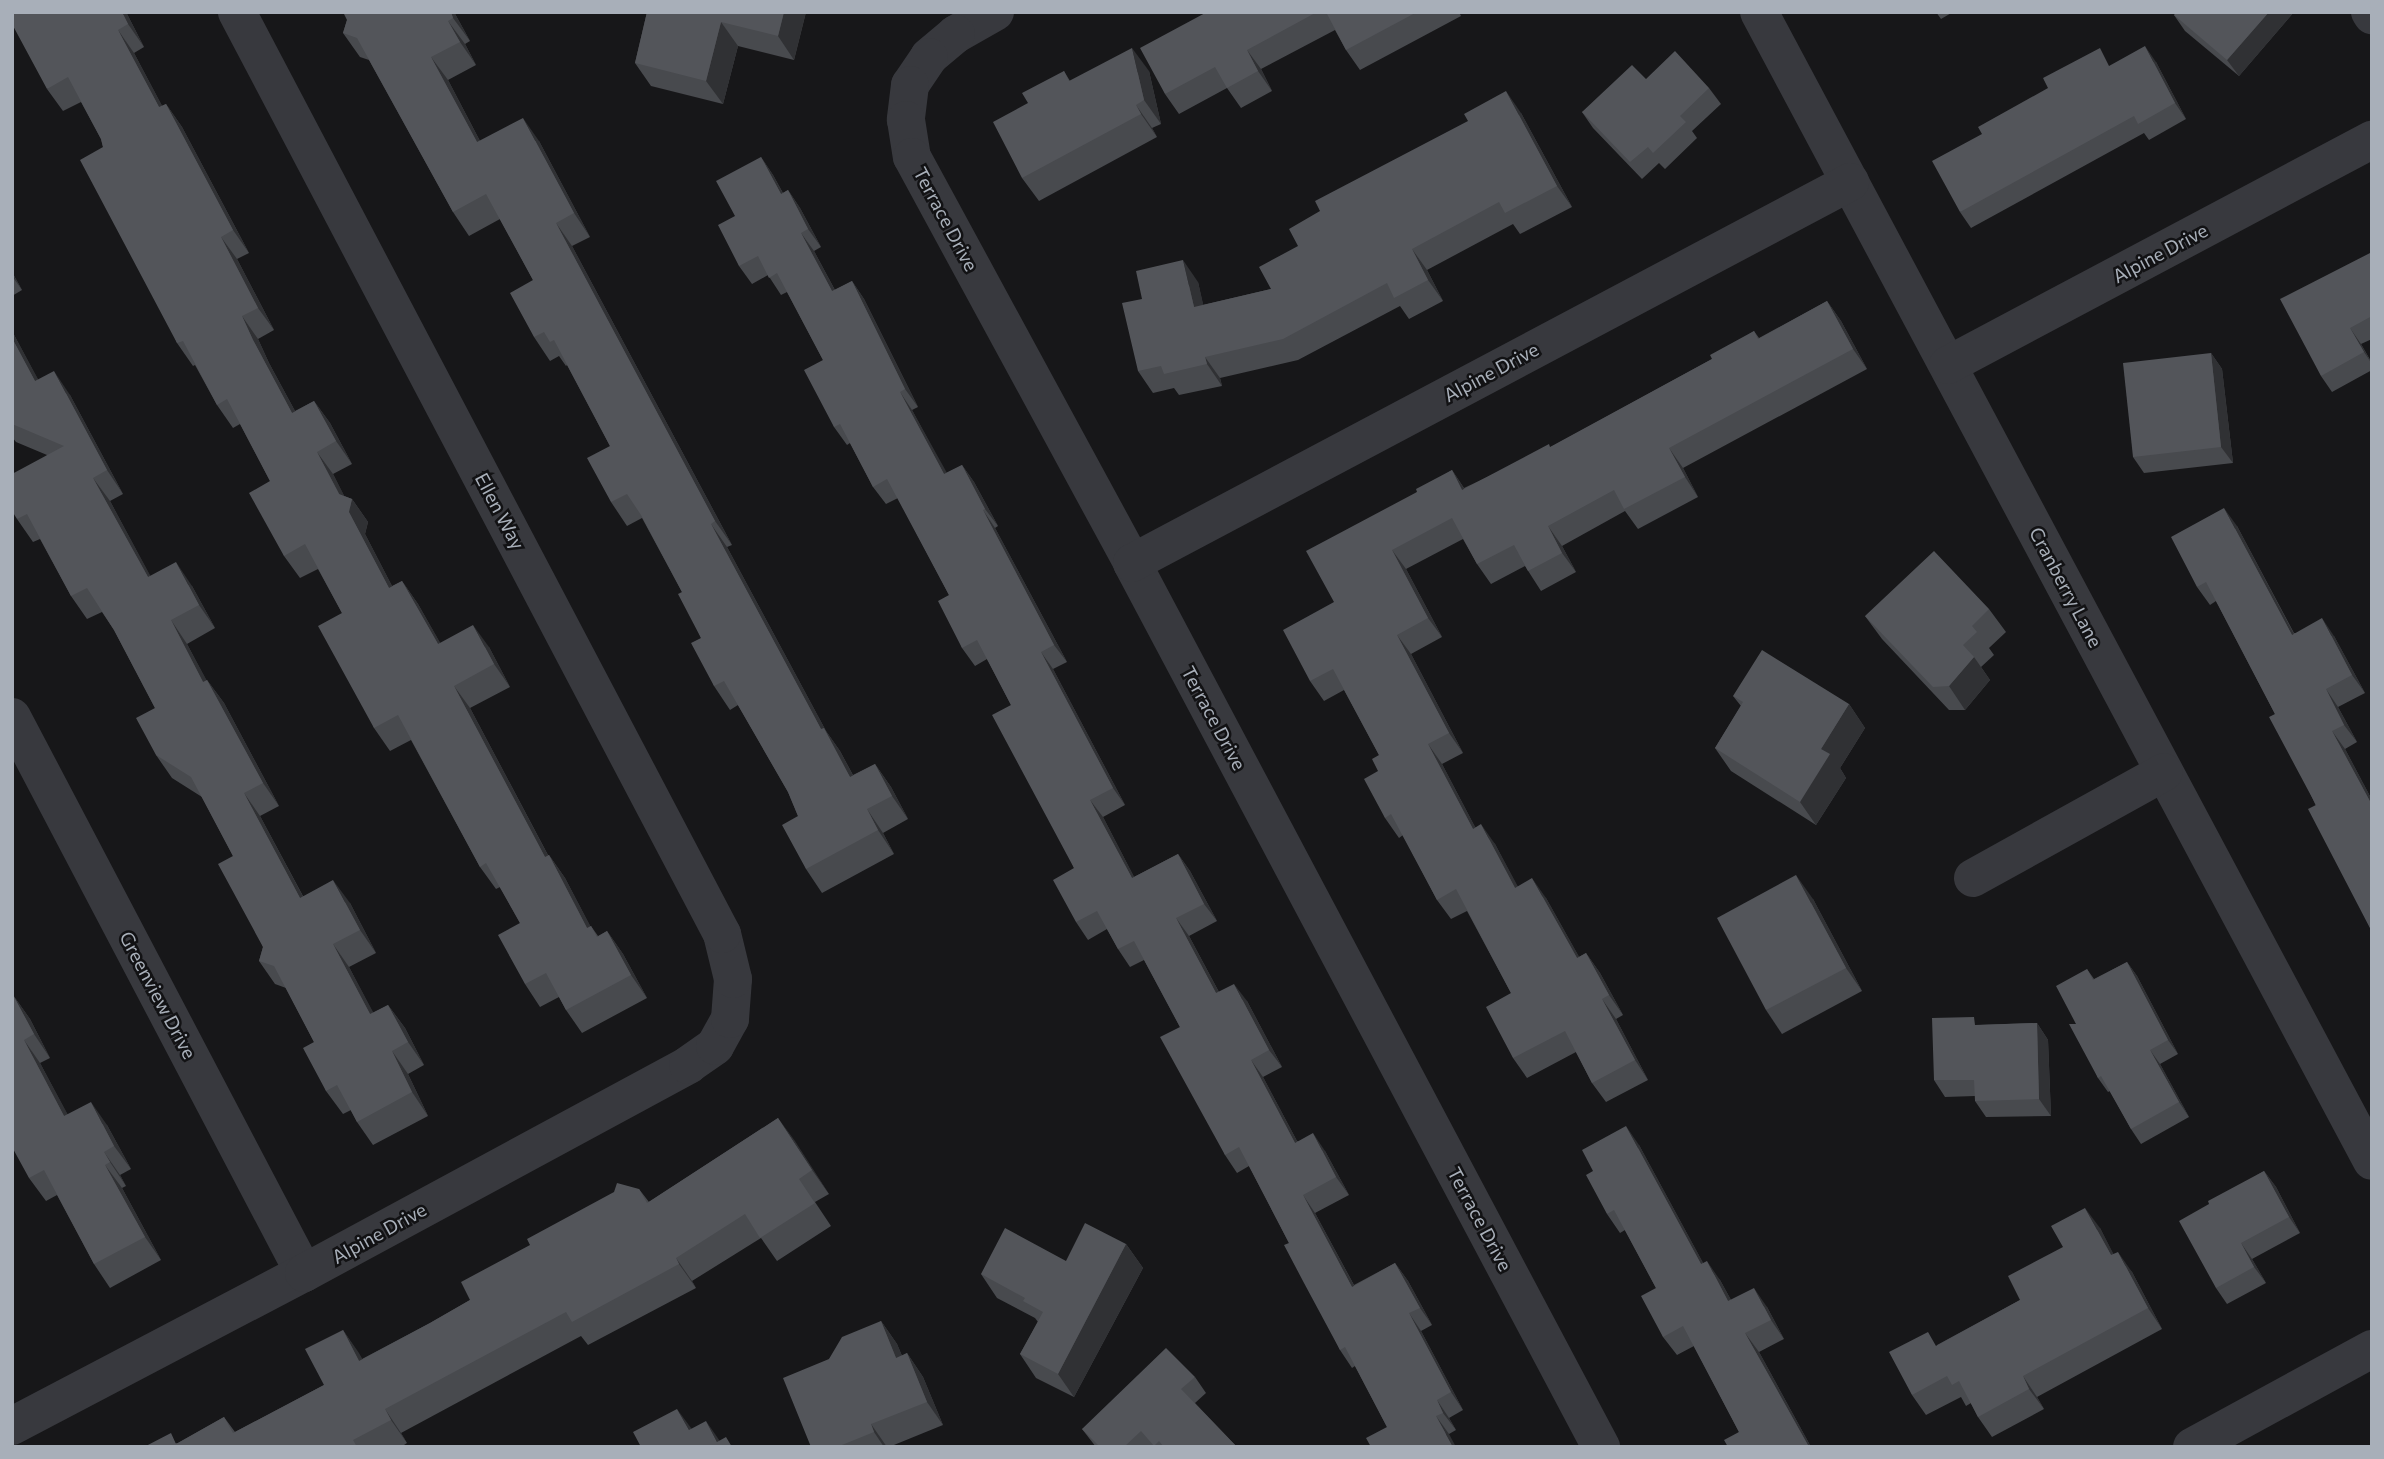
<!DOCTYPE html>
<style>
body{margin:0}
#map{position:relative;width:2384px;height:1459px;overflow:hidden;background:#171719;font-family:Commissioner,sans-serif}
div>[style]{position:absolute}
.minor>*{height:38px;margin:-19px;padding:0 19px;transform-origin:19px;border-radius:19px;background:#38393e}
.wall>*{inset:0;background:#484a4e}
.shaded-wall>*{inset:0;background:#303134}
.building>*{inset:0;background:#53555a}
span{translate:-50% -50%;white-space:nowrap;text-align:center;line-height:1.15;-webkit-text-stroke:5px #121214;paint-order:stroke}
.street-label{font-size:19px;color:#a8afb9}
.frame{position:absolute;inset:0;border:14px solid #a8afb9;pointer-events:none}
</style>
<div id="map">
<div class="minor">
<i style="left:995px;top:12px;width:45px;rotate:150.6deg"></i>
<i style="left:956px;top:34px;width:35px;rotate:140deg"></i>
<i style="left:929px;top:57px;width:34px;rotate:124deg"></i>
<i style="left:910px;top:85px;width:35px;rotate:97deg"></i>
<i style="left:906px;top:120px;width:37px;rotate:81deg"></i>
<i style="left:912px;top:157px;width:462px;rotate:61.5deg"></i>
<i style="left:1132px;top:563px;width:1001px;rotate:62.05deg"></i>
<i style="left:1759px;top:12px;width:1302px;rotate:61.92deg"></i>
<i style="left:2370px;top:12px;width:4px;rotate:56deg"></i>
<i style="left:1948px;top:365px;width:480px;rotate:-28deg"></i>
<i style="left:1132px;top:563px;width:813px;rotate:-27.95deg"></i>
<i style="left:12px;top:717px;width:628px;rotate:62.29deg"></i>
<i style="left:1973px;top:878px;width:218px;rotate:-29deg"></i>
<i style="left:12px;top:1426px;width:330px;rotate:-27.7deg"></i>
<i style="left:304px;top:1273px;width:437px;rotate:-28.4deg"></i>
<i style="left:688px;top:1065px;width:33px;rotate:-35deg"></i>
<i style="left:715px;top:1046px;width:31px;rotate:-61deg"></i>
<i style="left:730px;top:1019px;width:40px;rotate:-85.7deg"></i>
<i style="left:733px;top:979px;width:46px;rotate:-103.7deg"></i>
<i style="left:722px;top:934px;width:1042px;rotate:-117.75deg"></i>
<i style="left:2192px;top:1447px;width:205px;rotate:-28.6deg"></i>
</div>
<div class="wall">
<i style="clip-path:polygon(126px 12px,144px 47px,134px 53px,162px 106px,166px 104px,182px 127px,249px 253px,237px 259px,274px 330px,258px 339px,269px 363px,295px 411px,314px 401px,330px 423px,352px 464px,333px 474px,344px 496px,352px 499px,368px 522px,365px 534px,392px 586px,402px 581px,418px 604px,440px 643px,489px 647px,510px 687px,470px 708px,548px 855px,549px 855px,565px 878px,590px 926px,591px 926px,598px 936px,607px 931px,623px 954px,647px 998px,582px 1033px,566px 1010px,559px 997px,540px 1007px,525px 984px,520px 923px,500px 887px,496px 889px,480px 867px,411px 740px,390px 751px,374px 728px,342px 613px,318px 569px,300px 578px,284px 556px,270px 481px,240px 424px,233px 428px,217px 405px,195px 365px,193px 366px,177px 343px,103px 147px,101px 139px,81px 102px,63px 111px,47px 89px)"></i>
<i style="clip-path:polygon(454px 12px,470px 41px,465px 44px,476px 65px,448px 80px,480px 141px,539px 141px,590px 237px,572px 246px,732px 545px,727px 547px,826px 731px,840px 751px,853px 775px,875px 764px,891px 787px,908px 819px,883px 833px,894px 854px,822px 893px,806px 869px,798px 816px,788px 792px,738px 705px,730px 710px,714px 686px,701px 638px,682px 592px,642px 518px,627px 526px,611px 502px,610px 446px,567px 365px,566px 366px,559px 356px,550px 361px,534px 337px,533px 280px,500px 219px,469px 236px,453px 212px,369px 60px,360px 57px,343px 33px,347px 20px)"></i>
<i style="clip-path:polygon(647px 12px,806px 12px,794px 60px,738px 46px,723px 104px,651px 86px,635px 63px)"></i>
<i style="clip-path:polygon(1207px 12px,1459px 12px,1461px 16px,1360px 70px,1346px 50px,1335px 30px,1261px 69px,1272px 91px,1241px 108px,1227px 88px,1179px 114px,1165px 94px)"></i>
<i style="clip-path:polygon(1936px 12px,1953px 12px,1941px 19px)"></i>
<i style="clip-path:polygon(2294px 12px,2239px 76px,2185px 31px,2174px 15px)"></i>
<i style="clip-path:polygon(2156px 62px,2186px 119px,2149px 140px,2144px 133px,1971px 228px,1960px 212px,2112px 65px)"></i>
<i style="clip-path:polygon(1064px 71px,1070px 81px,1149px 71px,1161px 124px,1152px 128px,1157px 137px,1039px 201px,1022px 178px,1028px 103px)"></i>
<i style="clip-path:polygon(1646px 79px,1709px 88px,1721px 104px,1692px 131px,1697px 138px,1665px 169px,1659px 163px,1642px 179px,1593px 128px,1582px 112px)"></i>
<i style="clip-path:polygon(1521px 113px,1572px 207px,1520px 234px,1513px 224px,1427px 270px,1443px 301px,1409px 319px,1400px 306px,1298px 360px,1220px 378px,1222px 386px,1179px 395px,1174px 388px,1153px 393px,1138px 371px,1142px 299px,1198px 282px,1203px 305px,1271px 289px)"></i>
<i style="clip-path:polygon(761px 157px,773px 175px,783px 193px,788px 190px,800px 208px,821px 247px,814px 251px,835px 290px,852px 281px,864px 299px,918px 407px,912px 410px,946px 473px,962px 465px,974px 482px,998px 526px,995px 528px,1067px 662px,1053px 669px,1125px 805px,1103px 817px,1134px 877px,1178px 854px,1190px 871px,1217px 921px,1189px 936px,1219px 992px,1247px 1001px,1282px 1067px,1263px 1077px,1297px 1141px,1325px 1151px,1349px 1195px,1315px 1213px,1354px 1285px,1395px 1263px,1408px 1281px,1432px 1325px,1421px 1331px,1463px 1410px,1449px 1418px,1456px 1430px,1449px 1434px,1387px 1427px,1355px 1366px,1352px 1368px,1340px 1350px,1289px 1243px,1249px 1166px,1237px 1173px,1225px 1155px,1180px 1027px,1144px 960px,1130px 967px,1118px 949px,1107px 929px,1088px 940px,1076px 922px,1074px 868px,1011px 705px,987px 659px,975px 666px,962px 648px,949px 595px,898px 498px,886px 504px,873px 487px,850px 443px,847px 445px,834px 427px,823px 360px,787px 292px,781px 295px,768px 275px,752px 284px,739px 266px,735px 216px)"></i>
<i style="clip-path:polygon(2372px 252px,2372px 339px,2361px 344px,2372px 363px,2372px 370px,2332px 392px,2321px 376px)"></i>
<i style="clip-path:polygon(12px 272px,22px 290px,12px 296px)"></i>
<i style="clip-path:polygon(1827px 301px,1841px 321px,1867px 369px,1683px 468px,1698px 497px,1638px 529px,1625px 511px,1562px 546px,1576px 572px,1541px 591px,1525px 566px,1491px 584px,1477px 564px,1463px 539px,1406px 569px,1442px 637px,1411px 654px,1463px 753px,1442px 764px,1475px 827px,1495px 844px,1517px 886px,1546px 898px,1579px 957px,1586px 953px,1600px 973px,1623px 1015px,1616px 1019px,1648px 1080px,1606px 1102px,1592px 1083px,1576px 1052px,1527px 1078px,1513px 1058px,1511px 993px,1467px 911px,1451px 919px,1437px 900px,1403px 835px,1399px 838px,1385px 818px,1378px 771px,1379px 755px,1344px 690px,1324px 701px,1310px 681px,1334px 602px,1417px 492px,1452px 470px,1464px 488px,1551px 447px,1712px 359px,1754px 331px,1759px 338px)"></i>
<i style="clip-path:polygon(12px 331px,38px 380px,70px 395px,123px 494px,110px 501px,150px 576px,192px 586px,215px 628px,187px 644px,206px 680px,207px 680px,224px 703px,279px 806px,260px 816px,303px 896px,350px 903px,376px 953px,349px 967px,373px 1013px,388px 1005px,405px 1028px,424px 1065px,408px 1074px,428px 1116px,373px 1145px,357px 1122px,351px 1110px,343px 1114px,326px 1091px,314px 1042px,286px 988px,275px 984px,259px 961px,263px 947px,233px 856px,202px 797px,172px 778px,156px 755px,155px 708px,114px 630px,102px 612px,87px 619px,71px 596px,40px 539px,33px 542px,17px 519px,47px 455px,16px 442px,12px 437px)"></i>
<i style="clip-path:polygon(2211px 353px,2222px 369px,2233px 463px,2144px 473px,2133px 457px)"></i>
<i style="clip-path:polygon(2237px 526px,2294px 633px,2334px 636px,2365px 693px,2338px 707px,2357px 742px,2345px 749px,2372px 800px,2372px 932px,2275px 714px,2216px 601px,2210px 605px,2197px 587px)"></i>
<i style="clip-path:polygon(1989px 609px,2006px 632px,1989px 648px,1994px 655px,1981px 667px,1990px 680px,1965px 710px,1949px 710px,1882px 639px,1865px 616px)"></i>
<i style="clip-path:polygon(1733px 696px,1849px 704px,1865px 728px,1840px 768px,1846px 778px,1816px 825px,1731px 771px,1715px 748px,1741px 706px)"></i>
<i style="clip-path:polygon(1813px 899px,1862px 991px,1782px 1034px,1766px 1010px)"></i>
<i style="clip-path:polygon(2127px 962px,2137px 976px,2178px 1054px,2160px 1064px,2189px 1117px,2141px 1144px,2131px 1129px,2110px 1091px,2108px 1092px,2098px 1078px,2076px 1024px,2087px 969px,2094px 979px)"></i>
<i style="clip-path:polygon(13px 995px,30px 1019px,50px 1058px,40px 1063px,67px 1114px,107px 1125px,131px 1169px,120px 1175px,126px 1186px,122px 1188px,161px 1260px,110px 1288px,94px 1264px,57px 1195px,46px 1201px,29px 1178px)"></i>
<i style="clip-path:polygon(2037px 1023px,2048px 1040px,2051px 1116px,1986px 1117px,1975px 1101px,1975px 1096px,1945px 1097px,1934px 1080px,1979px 1025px)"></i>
<i style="clip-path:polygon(778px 1118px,829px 1194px,815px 1202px,831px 1226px,777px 1261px,761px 1238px,692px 1281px,696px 1288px,588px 1345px,581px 1336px,401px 1433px,407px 1443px,401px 1447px,144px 1447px,178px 1443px,224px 1417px,235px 1432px,324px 1385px,343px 1330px,362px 1359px,430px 1323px,470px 1300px,639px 1189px,649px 1202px)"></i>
<i style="clip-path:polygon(1639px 1145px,1703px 1263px,1720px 1280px,1731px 1300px,1767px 1307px,1784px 1339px,1759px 1352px,1811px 1447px,1728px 1447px,1739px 1432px,1694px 1346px,1677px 1355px,1663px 1337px,1656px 1288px,1625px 1230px,1620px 1233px,1607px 1214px)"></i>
<i style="clip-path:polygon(2264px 1171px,2276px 1187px,2300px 1233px,2252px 1259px,2266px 1283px,2227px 1304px,2216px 1288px,2209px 1204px)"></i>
<i style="clip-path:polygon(2100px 1228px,2113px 1254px,2132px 1272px,2162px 1329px,2037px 1397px,2044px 1409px,1992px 1437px,1978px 1417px,1971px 1403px,1966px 1406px,1961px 1397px,1926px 1415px,1912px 1395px,1937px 1345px,2020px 1300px)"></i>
<i style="clip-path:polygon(1126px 1244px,1143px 1268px,1074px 1397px,1036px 1378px,1020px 1354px,1038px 1322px,1035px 1318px,997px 1298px,981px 1274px,1066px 1261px)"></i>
<i style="clip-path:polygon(881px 1321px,897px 1344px,902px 1356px,907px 1353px,923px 1377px,943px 1425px,889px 1447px,811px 1447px,829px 1359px)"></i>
<i style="clip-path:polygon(1195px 1377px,1206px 1393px,1195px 1403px,1237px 1447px,1096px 1447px,1082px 1429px)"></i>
</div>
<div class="shaded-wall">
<i style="clip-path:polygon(122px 12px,126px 12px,144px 47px,128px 24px)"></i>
<i style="clip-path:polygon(451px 12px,454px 12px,470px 41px,453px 18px)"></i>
<i style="clip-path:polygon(784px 12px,806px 12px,794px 60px,778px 36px)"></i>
<i style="clip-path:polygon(2269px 12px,2294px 12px,2239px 76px,2227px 60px)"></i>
<i style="clip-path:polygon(448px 21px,465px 44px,476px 65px,460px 42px)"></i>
<i style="clip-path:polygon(721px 22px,738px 46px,723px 104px,706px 81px)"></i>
<i style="clip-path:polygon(118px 30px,134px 53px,175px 130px,159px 107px)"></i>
<i style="clip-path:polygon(2145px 46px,2156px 62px,2186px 119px,2175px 103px)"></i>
<i style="clip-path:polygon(1132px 48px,1149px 71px,1161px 124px,1144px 100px)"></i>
<i style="clip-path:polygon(1247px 50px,1261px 69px,1272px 91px,1258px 71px)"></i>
<i style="clip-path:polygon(431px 57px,448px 80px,493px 166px,477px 142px)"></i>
<i style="clip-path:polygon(1506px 91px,1521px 113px,1572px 207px,1557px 186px)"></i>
<i style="clip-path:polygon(166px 104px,182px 127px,249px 253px,233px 230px)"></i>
<i style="clip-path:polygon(1136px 105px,1152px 128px,1157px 137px,1141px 114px)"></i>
<i style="clip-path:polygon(523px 118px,539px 141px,590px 237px,574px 213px)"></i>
<i style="clip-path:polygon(761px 157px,773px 175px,793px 212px,781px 194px)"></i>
<i style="clip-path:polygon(788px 190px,800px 208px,821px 247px,808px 229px)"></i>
<i style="clip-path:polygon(556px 223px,572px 246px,732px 545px,715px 521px)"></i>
<i style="clip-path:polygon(801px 233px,814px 251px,845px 309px,832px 291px)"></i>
<i style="clip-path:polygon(221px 237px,237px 259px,274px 330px,258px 308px)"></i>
<i style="clip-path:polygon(1412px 249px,1427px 270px,1443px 301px,1428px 280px)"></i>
<i style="clip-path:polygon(1183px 260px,1198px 282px,1209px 329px,1194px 307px)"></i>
<i style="clip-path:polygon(12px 272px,22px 290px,12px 276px)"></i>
<i style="clip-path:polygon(852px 281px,864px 299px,918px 407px,905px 389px)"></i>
<i style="clip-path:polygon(1827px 301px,1841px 321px,1867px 369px,1853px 349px)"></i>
<i style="clip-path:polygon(242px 316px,258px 339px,269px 363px,308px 435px,292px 413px,253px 340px)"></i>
<i style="clip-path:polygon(2350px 328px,2361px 344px,2372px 364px,2364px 352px)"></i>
<i style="clip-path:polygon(12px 331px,52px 405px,35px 381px,12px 338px)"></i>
<i style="clip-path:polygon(2211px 353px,2222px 369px,2233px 463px,2221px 447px)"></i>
<i style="clip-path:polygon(1205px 357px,1220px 378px,1222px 386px,1207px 364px)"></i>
<i style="clip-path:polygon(54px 371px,70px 395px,123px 494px,107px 470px)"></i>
<i style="clip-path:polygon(900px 392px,912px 410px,957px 491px,944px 474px)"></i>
<i style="clip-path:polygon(314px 401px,330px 423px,352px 464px,336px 441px)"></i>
<i style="clip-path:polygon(1669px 448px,1683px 468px,1698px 497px,1685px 477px)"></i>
<i style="clip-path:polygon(317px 452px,333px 474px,350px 507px,352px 499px,368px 522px,365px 534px,405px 611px,389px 588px)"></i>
<i style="clip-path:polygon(962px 465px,974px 482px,998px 526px,985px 509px)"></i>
<i style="clip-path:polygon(1452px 470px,1465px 490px,1462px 490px)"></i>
<i style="clip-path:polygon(93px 478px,110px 501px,164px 601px,148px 577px)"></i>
<i style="clip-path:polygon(2224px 508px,2237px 526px,2304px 653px,2292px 635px)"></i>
<i style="clip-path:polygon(983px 510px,995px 528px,1067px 662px,1054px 645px)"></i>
<i style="clip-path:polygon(711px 524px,727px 547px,826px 731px,840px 751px,866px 800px,850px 777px,821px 729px)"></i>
<i style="clip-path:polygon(1548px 526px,1562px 546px,1576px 572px,1562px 553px)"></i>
<i style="clip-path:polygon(1392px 550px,1406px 569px,1442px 637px,1428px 618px)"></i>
<i style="clip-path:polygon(176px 562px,192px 586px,215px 628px,199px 605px)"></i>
<i style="clip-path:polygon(402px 581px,418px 604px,454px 667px,438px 644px)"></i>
<i style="clip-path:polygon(2322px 618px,2334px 636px,2365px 693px,2352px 675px)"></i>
<i style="clip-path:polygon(171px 620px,187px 644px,220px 705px,203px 682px)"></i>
<i style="clip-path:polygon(473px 625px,489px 647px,510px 687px,494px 664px)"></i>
<i style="clip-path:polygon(1397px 635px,1411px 654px,1463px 753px,1449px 733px)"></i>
<i style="clip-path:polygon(1041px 652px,1053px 669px,1125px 805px,1113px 788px)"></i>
<i style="clip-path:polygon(1974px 657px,1990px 680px,1965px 710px,1949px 686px)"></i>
<i style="clip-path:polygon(207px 680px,224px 703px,279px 806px,263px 783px)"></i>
<i style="clip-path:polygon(454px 686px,470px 708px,561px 880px,545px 857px)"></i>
<i style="clip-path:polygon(2326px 689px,2338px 707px,2357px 742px,2344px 725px)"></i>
<i style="clip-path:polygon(1849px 704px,1865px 728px,1840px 768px,1846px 778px,1816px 825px,1800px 802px,1821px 749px)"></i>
<i style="clip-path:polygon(2332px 731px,2345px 749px,2372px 800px,2372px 805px)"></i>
<i style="clip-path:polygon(1428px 744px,1442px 764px,1486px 848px,1473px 829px)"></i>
<i style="clip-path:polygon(875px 764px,891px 787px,908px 819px,892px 796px)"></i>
<i style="clip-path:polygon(244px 793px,260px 816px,316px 921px,300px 898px)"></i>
<i style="clip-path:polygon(1090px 800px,1103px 817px,1144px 896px,1132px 878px)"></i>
<i style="clip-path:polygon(867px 809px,883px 833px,894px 854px,878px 830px)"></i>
<i style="clip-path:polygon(1481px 824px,1495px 844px,1529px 907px,1515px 888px)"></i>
<i style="clip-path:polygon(1178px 854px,1190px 871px,1217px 921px,1204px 904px)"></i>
<i style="clip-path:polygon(549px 855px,565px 878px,603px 950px,587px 928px)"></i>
<i style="clip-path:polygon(1796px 875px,1813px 899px,1862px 991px,1846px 968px)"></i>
<i style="clip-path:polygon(1532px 878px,1546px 898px,1591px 978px,1577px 958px)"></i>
<i style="clip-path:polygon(333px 880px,350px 903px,376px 953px,360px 930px)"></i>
<i style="clip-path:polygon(1176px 918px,1189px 936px,1229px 1011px,1216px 993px)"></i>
<i style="clip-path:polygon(607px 931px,623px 954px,647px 998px,631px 975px)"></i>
<i style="clip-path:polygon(333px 944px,349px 967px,387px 1038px,370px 1014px)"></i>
<i style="clip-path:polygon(1586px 953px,1600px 973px,1623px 1015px,1609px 995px)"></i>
<i style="clip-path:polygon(2127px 962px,2137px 976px,2178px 1054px,2168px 1040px)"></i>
<i style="clip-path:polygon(1234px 984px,1247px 1001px,1282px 1067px,1269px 1050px)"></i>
<i style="clip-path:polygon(13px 995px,30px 1019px,50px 1058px,34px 1034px)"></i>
<i style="clip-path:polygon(1602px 999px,1616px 1019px,1648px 1080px,1635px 1060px)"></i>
<i style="clip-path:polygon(388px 1005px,405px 1028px,424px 1065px,408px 1042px)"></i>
<i style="clip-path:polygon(2037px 1023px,2048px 1040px,2051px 1116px,2039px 1099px)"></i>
<i style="clip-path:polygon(24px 1040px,40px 1063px,81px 1139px,64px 1116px)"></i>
<i style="clip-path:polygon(2150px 1050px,2160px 1064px,2189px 1117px,2179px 1102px)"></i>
<i style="clip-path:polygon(392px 1051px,408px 1074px,428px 1116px,412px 1092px)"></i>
<i style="clip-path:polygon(1251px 1060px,1263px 1077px,1307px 1160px,1295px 1143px)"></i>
<i style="clip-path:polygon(91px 1102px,107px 1125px,131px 1169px,114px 1146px)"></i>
<i style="clip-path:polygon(778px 1118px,795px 1141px,829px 1194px,812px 1170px)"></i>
<i style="clip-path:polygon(1626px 1126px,1639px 1145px,1714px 1283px,1701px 1264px)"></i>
<i style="clip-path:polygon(1313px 1133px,1325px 1151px,1349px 1195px,1336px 1177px)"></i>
<i style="clip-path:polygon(104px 1152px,120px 1175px,126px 1186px,110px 1162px)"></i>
<i style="clip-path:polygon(105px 1165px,122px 1188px,161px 1260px,145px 1237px)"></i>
<i style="clip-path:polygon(2264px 1171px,2276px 1187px,2300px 1233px,2289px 1217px)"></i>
<i style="clip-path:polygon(1303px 1195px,1315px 1213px,1364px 1304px,1352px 1287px)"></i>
<i style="clip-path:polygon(2085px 1208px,2100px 1228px,2125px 1276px,2111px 1255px)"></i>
<i style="clip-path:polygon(2241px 1243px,2252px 1259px,2266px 1283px,2254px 1267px)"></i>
<i style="clip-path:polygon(1126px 1244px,1143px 1268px,1074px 1397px,1058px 1374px)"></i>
<i style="clip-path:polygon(2118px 1252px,2132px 1272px,2162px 1329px,2148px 1308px)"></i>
<i style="clip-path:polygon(676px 1258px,692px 1281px,696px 1288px,679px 1264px)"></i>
<i style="clip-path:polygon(1707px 1261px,1720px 1280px,1742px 1320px,1728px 1301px)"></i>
<i style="clip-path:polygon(1395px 1263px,1408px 1281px,1432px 1325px,1420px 1308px)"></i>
<i style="clip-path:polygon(1754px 1288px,1767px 1307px,1784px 1339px,1771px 1320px)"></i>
<i style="clip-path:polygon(1409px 1313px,1421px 1331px,1463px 1410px,1451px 1392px)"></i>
<i style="clip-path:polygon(881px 1321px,897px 1344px,913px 1381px,896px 1358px)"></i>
<i style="clip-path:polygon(343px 1330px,359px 1353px,376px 1384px,359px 1361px)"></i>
<i style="clip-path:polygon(1745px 1333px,1759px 1352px,1811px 1447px,1809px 1447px)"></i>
<i style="clip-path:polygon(907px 1353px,923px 1377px,943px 1425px,927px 1402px)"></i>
<i style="clip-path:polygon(2023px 1376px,2037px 1397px,2044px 1409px,2029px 1389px)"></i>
<i style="clip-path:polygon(1437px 1400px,1449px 1418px,1456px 1430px,1443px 1413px)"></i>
<i style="clip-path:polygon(385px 1409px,401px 1433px,407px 1443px,391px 1420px)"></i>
<i style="clip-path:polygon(677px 1409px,694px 1432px,689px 1430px)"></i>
<i style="clip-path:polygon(1436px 1416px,1449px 1434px,1456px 1447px,1453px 1447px)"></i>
<i style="clip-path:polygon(706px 1421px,724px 1447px,717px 1442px)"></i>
<i style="clip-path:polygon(871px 1424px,887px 1447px,884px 1447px,874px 1432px)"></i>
</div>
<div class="building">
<i style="clip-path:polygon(12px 12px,122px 12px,128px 24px,118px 30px,159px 107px,166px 104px,233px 230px,221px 237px,258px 308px,242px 316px,253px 340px,292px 413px,314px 401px,336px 441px,317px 452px,339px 494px,352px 499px,349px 512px,389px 588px,402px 581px,438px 644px,473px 625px,494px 664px,454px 686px,545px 857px,549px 855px,587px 928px,591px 926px,597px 937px,607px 931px,631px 975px,566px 1010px,546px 973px,525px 984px,498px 935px,520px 923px,486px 863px,480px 867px,398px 715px,374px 728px,318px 626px,342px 613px,305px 544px,284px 556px,249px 493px,270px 481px,227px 399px,217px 405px,183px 341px,177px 343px,80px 160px,103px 147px,101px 139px,68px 77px,47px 89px,12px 24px)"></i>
<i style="clip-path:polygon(343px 12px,451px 12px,453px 18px,448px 21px,460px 42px,431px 57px,477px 142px,523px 118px,574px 213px,556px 223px,715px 521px,711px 524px,821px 729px,824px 728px,850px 777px,875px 764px,892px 796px,867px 809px,878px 830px,806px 869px,782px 825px,798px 816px,788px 792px,724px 681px,714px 686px,691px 643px,701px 638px,678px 594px,682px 592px,641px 515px,627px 494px,611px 502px,587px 458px,610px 446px,554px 340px,550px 342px,544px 332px,534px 337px,510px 293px,533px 280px,486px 194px,453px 212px,357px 38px,343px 33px,347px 20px)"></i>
<i style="clip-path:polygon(647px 12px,784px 12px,778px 36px,721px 22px,706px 81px,635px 63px)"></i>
<i style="clip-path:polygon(1207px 12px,1317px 12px,1247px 50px,1258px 71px,1227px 88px,1215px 67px,1165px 94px,1140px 48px)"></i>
<i style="clip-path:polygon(1326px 12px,1417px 12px,1346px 50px)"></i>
<i style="clip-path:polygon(2176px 12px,2269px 12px,2227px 60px,2174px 15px)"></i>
<i style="clip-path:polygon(2145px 46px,2175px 103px,2138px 124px,2134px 116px,1960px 212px,1932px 161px,1982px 134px,1978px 127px,2048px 88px,2043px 78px,2100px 48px,2109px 66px)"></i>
<i style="clip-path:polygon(1132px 48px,1144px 100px,1136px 105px,1141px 114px,1022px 178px,993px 122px,1028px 103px,1022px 93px,1064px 71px,1069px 81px)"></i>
<i style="clip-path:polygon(1675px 51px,1709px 88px,1680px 116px,1686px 122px,1653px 153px,1648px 147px,1630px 162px,1582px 112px,1632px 65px,1646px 79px)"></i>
<i style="clip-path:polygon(1506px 91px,1557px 186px,1505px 213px,1499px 202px,1412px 249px,1428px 280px,1394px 298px,1387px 283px,1283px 339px,1205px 357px,1207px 364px,1164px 374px,1161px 366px,1138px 371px,1122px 303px,1142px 299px,1136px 271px,1183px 260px,1194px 307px,1271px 289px,1259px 267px,1298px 246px,1289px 229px,1320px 211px,1315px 201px,1468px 121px,1464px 114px)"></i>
<i style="clip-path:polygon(761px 157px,781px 194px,788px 190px,808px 229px,801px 233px,832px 291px,852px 281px,905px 389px,900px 392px,944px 474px,962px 465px,985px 509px,983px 510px,1054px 645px,1041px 652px,1113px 788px,1090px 800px,1132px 878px,1178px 854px,1204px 904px,1176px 918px,1216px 993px,1234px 984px,1269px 1050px,1251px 1060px,1295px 1143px,1313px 1133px,1336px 1177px,1303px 1195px,1352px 1287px,1395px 1263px,1420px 1308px,1409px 1313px,1451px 1392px,1437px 1400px,1443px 1413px,1436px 1416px,1453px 1447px,1371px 1447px,1366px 1438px,1387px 1427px,1345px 1347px,1340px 1350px,1304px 1283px,1284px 1245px,1289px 1243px,1239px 1147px,1225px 1155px,1160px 1037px,1180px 1027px,1134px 941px,1118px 949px,1097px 911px,1076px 922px,1053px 880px,1074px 868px,992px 715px,1011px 705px,977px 640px,962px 648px,938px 601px,949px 595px,887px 479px,873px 487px,840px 424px,834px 427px,804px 370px,823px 360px,777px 273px,769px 278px,758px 256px,739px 266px,718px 225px,735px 216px,716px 181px)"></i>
<i style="clip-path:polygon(2372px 252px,2372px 316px,2350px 328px,2364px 352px,2321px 376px,2280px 299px)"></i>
<i style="clip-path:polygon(1827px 301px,1853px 349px,1669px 448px,1685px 477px,1624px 509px,1614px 490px,1548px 526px,1562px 553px,1528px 571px,1514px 545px,1477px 564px,1452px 518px,1392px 550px,1428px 618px,1397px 635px,1449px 733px,1428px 744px,1473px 829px,1481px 824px,1515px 888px,1532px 878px,1577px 958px,1586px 953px,1609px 995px,1602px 999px,1635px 1060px,1592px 1083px,1565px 1031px,1513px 1058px,1486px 1007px,1511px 993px,1456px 889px,1437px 900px,1391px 814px,1385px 818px,1364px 779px,1378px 771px,1372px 759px,1379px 755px,1333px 669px,1310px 681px,1283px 630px,1334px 602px,1306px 551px,1417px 492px,1416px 489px,1452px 470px,1462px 490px,1549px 444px,1550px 447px,1712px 359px,1710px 355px,1754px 331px,1758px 339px)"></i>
<i style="clip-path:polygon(12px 338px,35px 381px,54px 371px,107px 470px,93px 478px,148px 577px,176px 562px,199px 605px,171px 620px,203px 682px,207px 680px,263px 783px,244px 793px,300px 898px,333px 880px,360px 930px,333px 944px,370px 1014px,388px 1005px,408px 1042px,392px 1051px,412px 1092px,357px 1122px,337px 1085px,326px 1091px,303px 1048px,314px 1042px,274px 966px,259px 961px,263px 947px,218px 864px,233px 856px,191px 777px,156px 755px,136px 718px,155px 708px,114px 630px,87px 588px,71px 596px,27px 514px,17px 519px,12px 511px,12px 474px,64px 446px,12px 424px)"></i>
<i style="clip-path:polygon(2211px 353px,2221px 447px,2133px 457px,2123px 363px)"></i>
<i style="clip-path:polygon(2224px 508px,2292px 635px,2322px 618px,2352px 675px,2326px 689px,2344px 725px,2332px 731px,2372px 805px,2372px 932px,2308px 809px,2316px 805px,2269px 717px,2275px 714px,2206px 582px,2197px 587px,2171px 537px)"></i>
<i style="clip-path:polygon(1934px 551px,1989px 609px,1972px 626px,1977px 632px,1963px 645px,1974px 657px,1949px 686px,1933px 687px,1865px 616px)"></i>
<i style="clip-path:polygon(1762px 650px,1849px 704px,1821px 749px,1830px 754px,1800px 802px,1715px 748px,1743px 702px,1733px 696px)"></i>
<i style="clip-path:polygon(1796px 875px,1846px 968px,1766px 1010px,1717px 918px)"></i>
<i style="clip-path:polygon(2127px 962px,2168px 1040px,2150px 1050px,2179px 1102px,2131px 1129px,2101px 1076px,2098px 1078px,2069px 1024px,2076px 1024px,2056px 986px,2087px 969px,2093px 980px)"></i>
<i style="clip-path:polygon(13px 995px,34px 1034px,24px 1040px,64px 1116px,91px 1102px,114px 1146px,104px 1152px,110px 1162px,105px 1165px,145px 1237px,94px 1264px,44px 1170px,29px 1178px,12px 1147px,12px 996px)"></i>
<i style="clip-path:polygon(1974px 1017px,1975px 1025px,2037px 1023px,2039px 1099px,1975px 1101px,1974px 1080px,1934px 1080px,1932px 1018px)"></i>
<i style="clip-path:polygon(778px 1118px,812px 1170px,799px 1179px,815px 1203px,760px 1238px,745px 1214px,676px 1258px,679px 1264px,572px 1322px,566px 1312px,385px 1409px,391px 1420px,353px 1440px,357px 1447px,144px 1447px,171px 1433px,176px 1444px,224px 1417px,233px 1433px,324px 1385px,305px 1349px,343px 1330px,359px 1361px,430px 1323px,470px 1300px,461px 1282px,530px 1245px,527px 1239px,614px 1192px,617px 1183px,639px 1189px,647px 1203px)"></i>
<i style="clip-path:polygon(1626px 1126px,1701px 1264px,1707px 1261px,1728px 1301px,1754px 1288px,1771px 1320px,1745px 1333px,1809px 1447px,1728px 1447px,1724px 1440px,1739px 1432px,1683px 1326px,1663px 1337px,1641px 1296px,1656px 1288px,1614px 1210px,1607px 1214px,1586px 1175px,1593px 1171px,1582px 1150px)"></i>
<i style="clip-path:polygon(2264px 1171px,2289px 1217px,2241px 1243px,2254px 1267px,2216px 1288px,2179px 1221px,2209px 1204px,2208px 1201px)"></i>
<i style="clip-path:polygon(2085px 1208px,2111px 1255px,2118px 1252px,2148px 1308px,2023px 1376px,2029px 1389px,1978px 1417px,1959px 1381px,1952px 1385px,1947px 1376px,1912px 1395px,1889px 1352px,1928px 1332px,1936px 1346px,2020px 1300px,2008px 1276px,2063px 1247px,2051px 1226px)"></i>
<i style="clip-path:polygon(1085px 1223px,1126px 1244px,1058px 1374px,1020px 1354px,1043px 1312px,1023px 1301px,1025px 1298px,981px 1274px,1005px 1228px,1066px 1261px)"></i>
<i style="clip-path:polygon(881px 1321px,896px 1358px,907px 1353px,927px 1402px,871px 1424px,874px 1432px,837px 1447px,811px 1447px,783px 1378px,829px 1359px,842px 1337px)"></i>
<i style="clip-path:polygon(1166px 1348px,1195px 1377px,1181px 1389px,1237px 1447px,1164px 1447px,1159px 1441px,1154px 1446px,1141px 1431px,1124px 1447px,1100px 1447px,1082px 1429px)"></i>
<i style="clip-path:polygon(677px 1409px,689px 1430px,706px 1421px,717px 1442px,726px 1437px,732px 1447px,641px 1447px,633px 1432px)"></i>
</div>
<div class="street-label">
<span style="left:946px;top:219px;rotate:62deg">Terrace Drive</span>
<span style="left:2160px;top:253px;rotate:-28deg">Alpine Drive</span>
<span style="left:1491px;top:372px;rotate:-28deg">Alpine Drive</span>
<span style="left:500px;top:511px;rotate:62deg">Ellen Way</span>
<span style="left:2066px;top:587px;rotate:62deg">Cranberry Lane</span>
<span style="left:1214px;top:718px;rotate:62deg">Terrace Drive</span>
<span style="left:158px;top:995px;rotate:62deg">Greenview Drive</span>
<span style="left:1480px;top:1219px;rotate:62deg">Terrace Drive</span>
<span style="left:379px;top:1233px;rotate:-29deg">Alpine Drive</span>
</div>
<div class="frame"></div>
</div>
